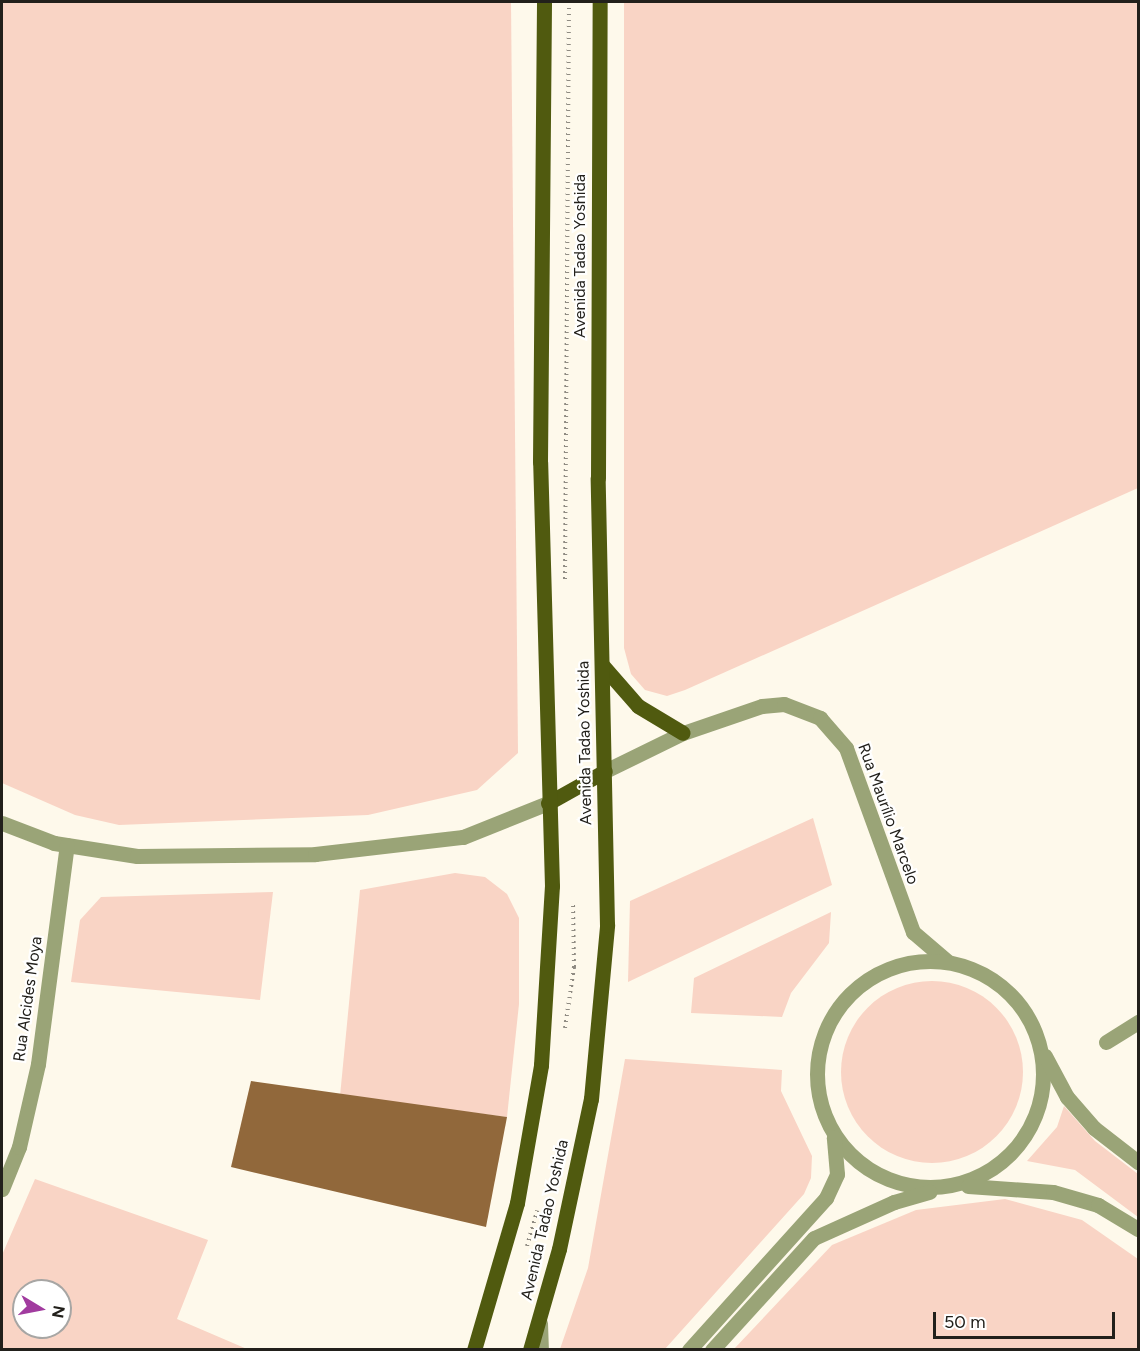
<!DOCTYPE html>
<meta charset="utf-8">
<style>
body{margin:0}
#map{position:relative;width:1140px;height:1351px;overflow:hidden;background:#fef9eb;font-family:Figtree,sans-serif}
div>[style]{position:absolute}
.green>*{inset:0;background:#f9d4c5}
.round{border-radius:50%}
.building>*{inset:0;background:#91683b}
.path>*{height:4px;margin-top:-2px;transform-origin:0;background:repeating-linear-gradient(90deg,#8f8b82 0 1.5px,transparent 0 6px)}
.minor>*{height:15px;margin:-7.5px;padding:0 7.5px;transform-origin:7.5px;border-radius:7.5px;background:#9aa477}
.minor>.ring{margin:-7.5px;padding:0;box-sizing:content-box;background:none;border:15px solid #9aa477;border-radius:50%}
.major>*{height:15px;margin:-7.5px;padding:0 7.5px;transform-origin:7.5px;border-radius:7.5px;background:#505a0f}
span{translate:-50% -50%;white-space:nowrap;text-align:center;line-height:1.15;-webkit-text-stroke:4.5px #fff;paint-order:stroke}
.street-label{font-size:16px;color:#22201b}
.frame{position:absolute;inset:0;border:3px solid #22201b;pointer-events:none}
.north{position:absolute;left:12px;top:1279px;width:60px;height:60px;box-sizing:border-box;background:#fff;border:2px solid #a7a6a4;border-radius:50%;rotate:100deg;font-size:16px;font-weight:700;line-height:24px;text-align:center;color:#22201b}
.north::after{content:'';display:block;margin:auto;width:21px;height:27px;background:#a13b9f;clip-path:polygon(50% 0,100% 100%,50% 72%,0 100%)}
.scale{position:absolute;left:933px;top:1312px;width:182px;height:27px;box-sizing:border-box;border:3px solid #22201b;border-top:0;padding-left:8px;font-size:18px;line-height:21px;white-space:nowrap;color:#22201b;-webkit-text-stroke:4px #fff;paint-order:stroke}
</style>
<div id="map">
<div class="green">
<i style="clip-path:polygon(2px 2px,511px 2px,518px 753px,477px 790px,368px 815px,119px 825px,75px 815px,2px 783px)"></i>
<i style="clip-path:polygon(624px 2px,1138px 2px,1138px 488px,685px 690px,667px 696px,645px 690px,631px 674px,624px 648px)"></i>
<i style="clip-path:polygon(813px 818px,832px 885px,628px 982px,630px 901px)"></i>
<i style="clip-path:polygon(455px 873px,485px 877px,507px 894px,519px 918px,519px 1004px,507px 1117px,340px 1096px,360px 890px)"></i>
<i style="clip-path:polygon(273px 892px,260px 1000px,71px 982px,80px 920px,101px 897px)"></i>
<i style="clip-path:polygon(831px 912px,829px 943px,791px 993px,782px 1017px,691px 1013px,694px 978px)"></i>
<i class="round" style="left:841px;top:981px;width:182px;height:182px"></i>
<i style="clip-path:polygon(625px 1059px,782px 1070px,781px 1091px,812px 1156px,811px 1178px,804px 1194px,665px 1349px,560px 1349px,588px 1268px)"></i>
<i style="clip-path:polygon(1064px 1106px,1095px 1141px,1138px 1174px,1138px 1217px,1075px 1170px,1027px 1161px,1057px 1127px)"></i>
<i style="clip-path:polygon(evenodd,35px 1179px,208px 1240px,177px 1319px,247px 1349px,2px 1349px,2px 1255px,35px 1179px,24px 1291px,60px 1291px,60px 1327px,24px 1327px,24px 1291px)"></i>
<i style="clip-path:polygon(1005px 1199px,1082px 1220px,1138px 1259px,1138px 1349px,734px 1349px,832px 1245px,916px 1210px)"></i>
</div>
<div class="building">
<i style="clip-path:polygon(251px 1081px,507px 1117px,486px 1227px,231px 1167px)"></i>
</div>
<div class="path">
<i style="left:565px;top:579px;width:577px;rotate:-89.6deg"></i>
<i style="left:565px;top:1028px;width:62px;rotate:-81.6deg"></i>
<i style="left:574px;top:967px;width:66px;rotate:-90.9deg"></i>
<i style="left:527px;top:1246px;width:37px;rotate:-74deg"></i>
</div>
<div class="minor">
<i style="left:605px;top:771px;width:87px;rotate:-26deg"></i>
<i style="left:683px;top:733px;width:83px;rotate:-18.9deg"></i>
<i style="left:762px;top:706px;width:22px;rotate:-5deg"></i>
<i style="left:784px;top:704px;width:39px;rotate:21deg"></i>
<i style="left:820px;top:718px;width:40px;rotate:49deg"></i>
<i style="left:846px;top:748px;width:196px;rotate:70deg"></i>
<i style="left:913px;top:932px;width:45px;rotate:40.5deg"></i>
<i style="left:2px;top:823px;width:56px;rotate:21deg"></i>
<i style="left:54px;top:843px;width:84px;rotate:8.9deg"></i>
<i style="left:137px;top:856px;width:178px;rotate:-0.6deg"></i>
<i style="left:315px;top:854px;width:149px;rotate:-6.6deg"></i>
<i style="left:463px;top:837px;width:92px;rotate:-21.8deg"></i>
<i class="ring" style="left:817px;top:961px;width:211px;height:211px"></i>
<i style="left:1106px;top:1042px;width:38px;rotate:-32deg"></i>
<i style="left:1045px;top:1056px;width:47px;rotate:61.8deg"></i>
<i style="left:1067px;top:1097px;width:41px;rotate:48.9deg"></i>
<i style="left:1094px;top:1128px;width:56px;rotate:37.7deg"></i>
<i style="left:968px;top:1186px;width:85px;rotate:4deg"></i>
<i style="left:1053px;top:1192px;width:47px;rotate:16.1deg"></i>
<i style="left:1098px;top:1205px;width:47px;rotate:31deg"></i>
<i style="left:2px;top:1189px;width:45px;rotate:-68deg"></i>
<i style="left:19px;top:1147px;width:85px;rotate:-77.1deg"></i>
<i style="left:38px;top:1064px;width:221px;rotate:-82.5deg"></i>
<i style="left:540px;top:1323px;width:27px;rotate:88deg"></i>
<i style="left:689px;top:1350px;width:205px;rotate:-48deg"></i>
<i style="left:826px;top:1198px;width:26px;rotate:-65deg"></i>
<i style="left:837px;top:1174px;width:37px;rotate:-95deg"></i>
<i style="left:712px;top:1350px;width:151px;rotate:-47.7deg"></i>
<i style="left:814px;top:1238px;width:88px;rotate:-24.2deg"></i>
<i style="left:894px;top:1202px;width:37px;rotate:-16deg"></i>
</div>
<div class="major">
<i style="left:603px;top:666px;width:53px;rotate:48.8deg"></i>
<i style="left:638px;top:706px;width:52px;rotate:31deg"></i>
<i style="left:548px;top:803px;width:65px;rotate:-29.3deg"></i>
<i style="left:474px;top:1350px;width:153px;rotate:-73.7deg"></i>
<i style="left:517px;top:1203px;width:140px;rotate:-80.1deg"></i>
<i style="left:541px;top:1065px;width:179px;rotate:-86.5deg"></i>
<i style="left:552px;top:886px;width:424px;rotate:-91.6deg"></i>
<i style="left:540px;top:462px;width:460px;rotate:-89.5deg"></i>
<i style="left:530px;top:1350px;width:105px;rotate:-74deg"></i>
<i style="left:559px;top:1249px;width:153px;rotate:-78deg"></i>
<i style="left:591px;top:1099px;width:175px;rotate:-84.7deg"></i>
<i style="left:607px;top:925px;width:447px;rotate:-91.2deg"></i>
<i style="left:598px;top:478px;width:476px;rotate:-89.8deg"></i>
</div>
<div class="street-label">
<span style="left:580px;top:256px;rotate:-90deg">Avenida Tadao Yoshida</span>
<span style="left:585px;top:743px;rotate:-91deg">Avenida Tadao Yoshida</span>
<span style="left:888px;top:814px;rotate:70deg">Rua Maurílio Marcelo</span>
<span style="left:28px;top:999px;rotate:-82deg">Rua Alcides Moya</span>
<span style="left:545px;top:1220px;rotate:-77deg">Avenida Tadao Yoshida</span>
</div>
<div class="frame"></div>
<div class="north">N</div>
<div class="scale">50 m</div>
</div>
